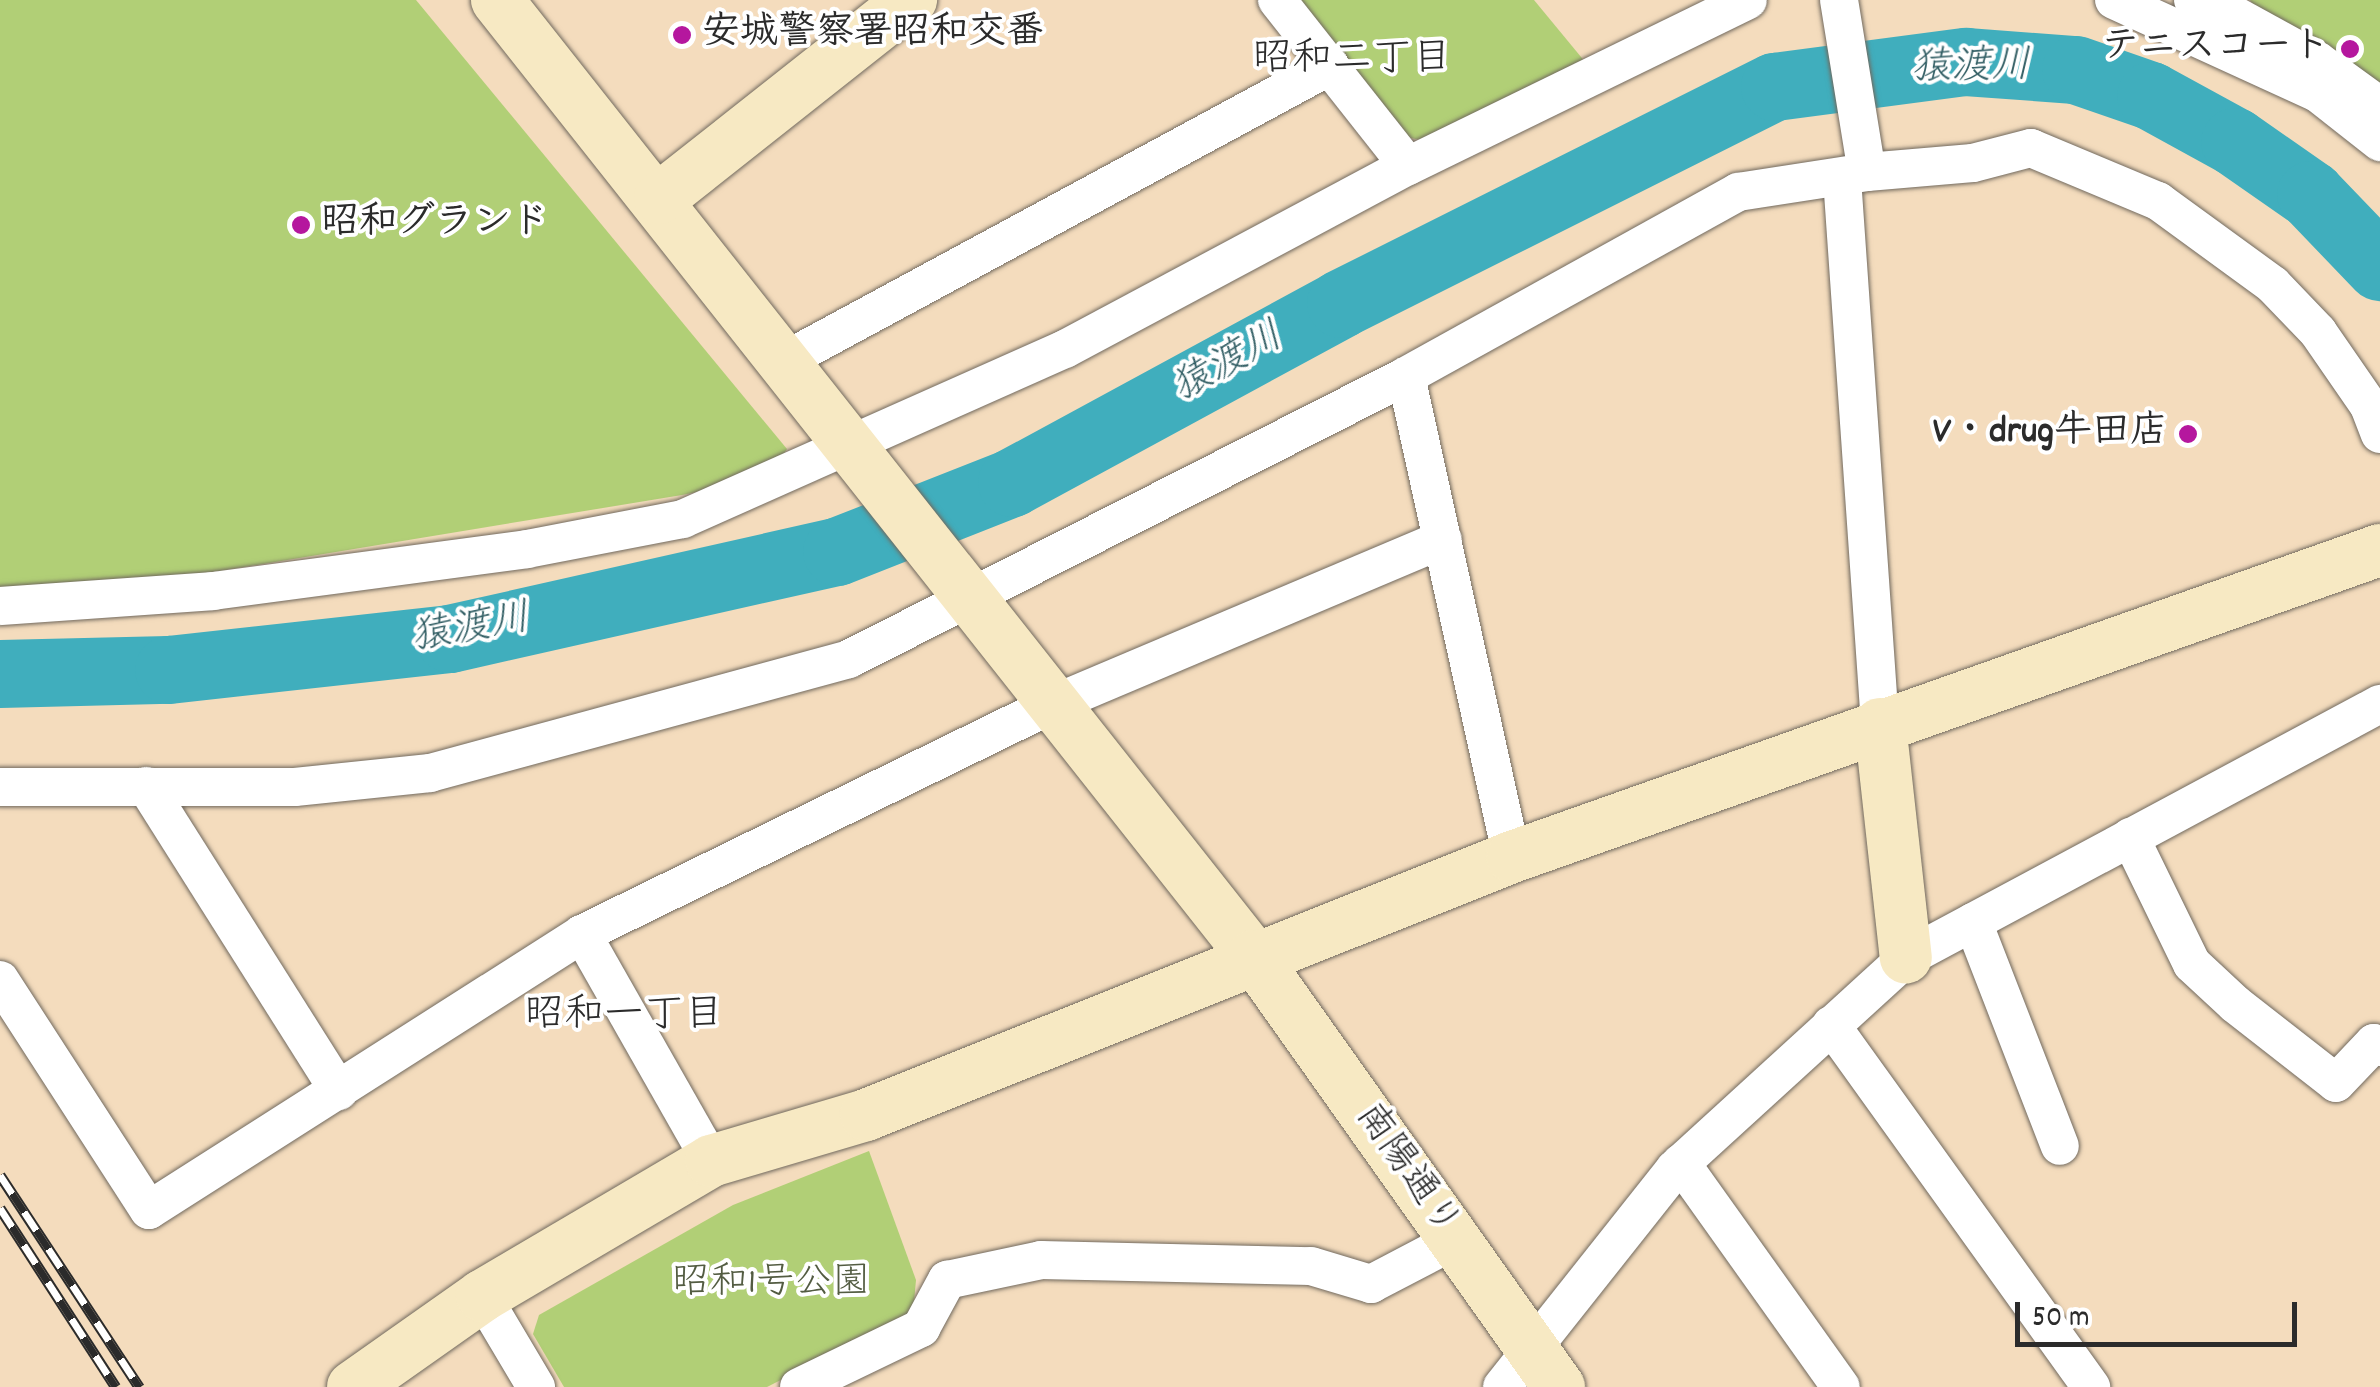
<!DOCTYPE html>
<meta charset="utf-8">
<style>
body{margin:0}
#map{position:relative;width:2380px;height:1387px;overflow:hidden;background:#f4dcbd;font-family:Dekko,"Klee One",sans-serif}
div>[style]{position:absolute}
.green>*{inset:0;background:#b1cf76}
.river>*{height:68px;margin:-34px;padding:0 34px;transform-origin:34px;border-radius:34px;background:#40aebd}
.roads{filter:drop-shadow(0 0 2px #71695e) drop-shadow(0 0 2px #71695e)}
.street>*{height:38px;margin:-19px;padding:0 19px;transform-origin:19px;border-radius:19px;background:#fff}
.secondary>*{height:52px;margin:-26px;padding:0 26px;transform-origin:26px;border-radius:26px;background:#f7e9c3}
.rail>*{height:11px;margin-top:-5.5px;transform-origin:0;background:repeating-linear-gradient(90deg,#fff 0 22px,#2b2b2b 0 44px);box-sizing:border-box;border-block:2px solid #2b2b2b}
.dots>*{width:28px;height:28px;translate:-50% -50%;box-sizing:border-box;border:5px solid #fff;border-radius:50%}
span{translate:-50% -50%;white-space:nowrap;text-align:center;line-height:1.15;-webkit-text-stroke:8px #fff;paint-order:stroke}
.poi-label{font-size:38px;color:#2b2b2b;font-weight:700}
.left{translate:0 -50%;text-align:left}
.right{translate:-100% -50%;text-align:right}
.street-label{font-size:38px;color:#2b2b2b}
.park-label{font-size:38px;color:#535c42}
.neighbourhood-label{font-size:40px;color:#2b2b2b}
.water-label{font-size:40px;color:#335f65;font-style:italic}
.scale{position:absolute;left:2015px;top:1302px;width:282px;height:45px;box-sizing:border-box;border:5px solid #2b2b2b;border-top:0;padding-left:12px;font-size:30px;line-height:35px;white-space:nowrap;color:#2b2b2b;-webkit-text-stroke:8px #fff;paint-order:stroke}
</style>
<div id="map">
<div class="green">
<i style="clip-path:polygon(0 0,416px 0,787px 449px,767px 478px,682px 495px,147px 583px,0 588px)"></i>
<i style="clip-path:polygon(1300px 0,1534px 0,1586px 63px,1424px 141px,1407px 137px)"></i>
<i style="clip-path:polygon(2250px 0,2380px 0,2380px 83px,2262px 18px)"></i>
<i style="clip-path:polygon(869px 1151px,916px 1280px,913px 1313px,767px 1387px,564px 1387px,533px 1334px,539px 1315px,733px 1205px)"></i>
</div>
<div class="river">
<i style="left:0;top:674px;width:169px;rotate:-1.4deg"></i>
<i style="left:169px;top:670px;width:283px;rotate:-6.3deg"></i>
<i style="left:450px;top:639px;width:397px;rotate:-12.7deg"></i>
<i style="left:837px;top:552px;width:188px;rotate:-21.5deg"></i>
<i style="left:1012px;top:483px;width:375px;rotate:-28.5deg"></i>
<i style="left:1341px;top:304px;width:485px;rotate:-26.6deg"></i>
<i style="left:1775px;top:87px;width:193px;rotate:-7.5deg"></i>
<i style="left:1966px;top:62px;width:110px;rotate:4.2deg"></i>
<i style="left:2076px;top:70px;width:79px;rotate:19.1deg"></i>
<i style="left:2151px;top:96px;width:96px;rotate:28.7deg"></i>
<i style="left:2235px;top:142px;width:93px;rotate:34.9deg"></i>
<i style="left:2311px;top:195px;width:100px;rotate:46.2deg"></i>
</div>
<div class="roads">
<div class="street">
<i style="left:1277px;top:0;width:211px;rotate:51.7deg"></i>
<i style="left:1839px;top:0;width:174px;rotate:80.8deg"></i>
<i style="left:2114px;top:0;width:226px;rotate:24.6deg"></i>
<i style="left:2319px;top:94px;width:78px;rotate:38.2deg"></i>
<i style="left:2193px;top:0;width:34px;rotate:17deg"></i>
<i style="left:2225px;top:10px;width:106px;rotate:28.7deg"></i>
<i style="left:2318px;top:61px;width:77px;rotate:36deg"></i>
<i style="left:1842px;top:178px;width:547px;rotate:86.02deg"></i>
<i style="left:784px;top:361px;width:621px;rotate:-28.38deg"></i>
<i style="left:1406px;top:376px;width:493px;rotate:77.6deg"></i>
<i style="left:0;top:606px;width:214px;rotate:-4deg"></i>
<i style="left:213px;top:591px;width:317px;rotate:-7.6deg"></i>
<i style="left:527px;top:549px;width:159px;rotate:-10.9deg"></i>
<i style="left:683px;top:519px;width:418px;rotate:-24deg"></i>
<i style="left:1065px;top:349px;width:389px;rotate:-28.1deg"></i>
<i style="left:1408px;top:166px;width:378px;rotate:-26deg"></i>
<i style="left:146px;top:786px;width:361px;rotate:57.7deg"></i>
<i style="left:0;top:787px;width:295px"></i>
<i style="left:295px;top:787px;width:136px;rotate:-5.9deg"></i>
<i style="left:430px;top:773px;width:434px;rotate:-15.2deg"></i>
<i style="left:849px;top:659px;width:625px;rotate:-26.93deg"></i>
<i style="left:1406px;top:376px;width:380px;rotate:-29deg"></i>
<i style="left:1738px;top:192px;width:131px;rotate:-8.8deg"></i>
<i style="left:1867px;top:172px;width:106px;rotate:-4.9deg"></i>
<i style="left:1973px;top:163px;width:60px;rotate:-14.5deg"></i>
<i style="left:2031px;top:148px;width:138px;rotate:22.7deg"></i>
<i style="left:2158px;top:201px;width:142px;rotate:36.1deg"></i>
<i style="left:2273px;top:285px;width:65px;rotate:46.2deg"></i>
<i style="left:2318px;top:332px;width:90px;rotate:55.4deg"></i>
<i style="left:2369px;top:406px;width:30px;rotate:69deg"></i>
<i style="left:2130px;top:837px;width:141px;rotate:64deg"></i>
<i style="left:2192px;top:964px;width:59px;rotate:42.9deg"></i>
<i style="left:2235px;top:1004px;width:128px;rotate:38deg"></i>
<i style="left:2336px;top:1083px;width:55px;rotate:-46.5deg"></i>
<i style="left:2374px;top:1043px;width:7px;rotate:34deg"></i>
<i style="left:1973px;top:922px;width:240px;rotate:68.8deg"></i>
<i style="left:582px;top:934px;width:261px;rotate:60.4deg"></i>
<i style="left:0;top:980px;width:274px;rotate:57.1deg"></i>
<i style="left:149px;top:1210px;width:513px;rotate:-32.51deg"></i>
<i style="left:582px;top:934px;width:524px;rotate:-26.03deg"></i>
<i style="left:1053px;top:704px;width:423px;rotate:-22.9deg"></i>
<i style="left:1831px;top:1025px;width:446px;rotate:54.3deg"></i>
<i style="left:1681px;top:1163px;width:275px;rotate:54.5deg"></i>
<i style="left:482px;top:1296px;width:106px;rotate:59.3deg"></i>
<i style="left:799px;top:1387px;width:136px;rotate:-25.8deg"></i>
<i style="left:921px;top:1328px;width:55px;rotate:-61.6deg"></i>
<i style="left:947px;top:1280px;width:96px;rotate:-12deg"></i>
<i style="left:1041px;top:1260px;width:270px;rotate:1.3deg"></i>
<i style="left:1311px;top:1266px;width:63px;rotate:16.7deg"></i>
<i style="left:1371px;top:1284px;width:95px;rotate:-27.6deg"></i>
<i style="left:1502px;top:1387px;width:278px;rotate:-51.6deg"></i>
<i style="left:1675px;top:1169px;width:313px;rotate:-42.4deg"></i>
<i style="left:1906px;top:958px;width:538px;rotate:-28.19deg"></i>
</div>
<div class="secondary">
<i style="left:497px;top:0;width:1219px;rotate:51.66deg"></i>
<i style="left:1253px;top:956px;width:529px;rotate:54.63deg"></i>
<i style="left:660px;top:198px;width:320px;rotate:-38.3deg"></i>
<i style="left:1880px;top:724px;width:235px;rotate:83.7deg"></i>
<i style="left:353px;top:1387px;width:158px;rotate:-35.2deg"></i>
<i style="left:482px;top:1296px;width:266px;rotate:-30.5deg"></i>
<i style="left:711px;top:1161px;width:162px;rotate:-16.5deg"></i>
<i style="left:866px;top:1115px;width:696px;rotate:-21.77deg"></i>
<i style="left:1512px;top:857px;width:921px;rotate:-19.48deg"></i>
</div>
</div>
<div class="rail">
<i style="left:0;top:1175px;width:254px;rotate:56.7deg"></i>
<i style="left:0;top:1208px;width:213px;rotate:57.1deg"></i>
</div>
<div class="dots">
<i style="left:682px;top:35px;background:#b5179e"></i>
<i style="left:2350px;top:49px;background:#b5179e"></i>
<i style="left:301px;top:225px;background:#b5179e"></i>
<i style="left:2188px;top:434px;background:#b5179e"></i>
</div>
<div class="poi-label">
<span class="left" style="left:702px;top:35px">安城警察署昭和交番</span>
<span class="right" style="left:2330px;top:49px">テニスコート</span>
<span class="left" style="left:321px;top:225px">昭和グランド</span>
<span class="right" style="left:2168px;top:434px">V・drug牛田店</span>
</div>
<div class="street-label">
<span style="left:1406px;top:1171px;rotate:55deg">南陽通り</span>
</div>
<div class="park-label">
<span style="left:771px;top:1285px">昭和1号公園</span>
</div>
<div class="neighbourhood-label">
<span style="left:1352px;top:62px">昭和二丁目</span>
<span style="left:624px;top:1018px">昭和一丁目</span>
</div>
<div class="water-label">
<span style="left:1971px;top:70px;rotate:-1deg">猿渡川</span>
<span style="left:1229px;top:365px;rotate:-29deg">猿渡川</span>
<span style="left:471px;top:631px;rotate:-10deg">猿渡川</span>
</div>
<div class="scale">50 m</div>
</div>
